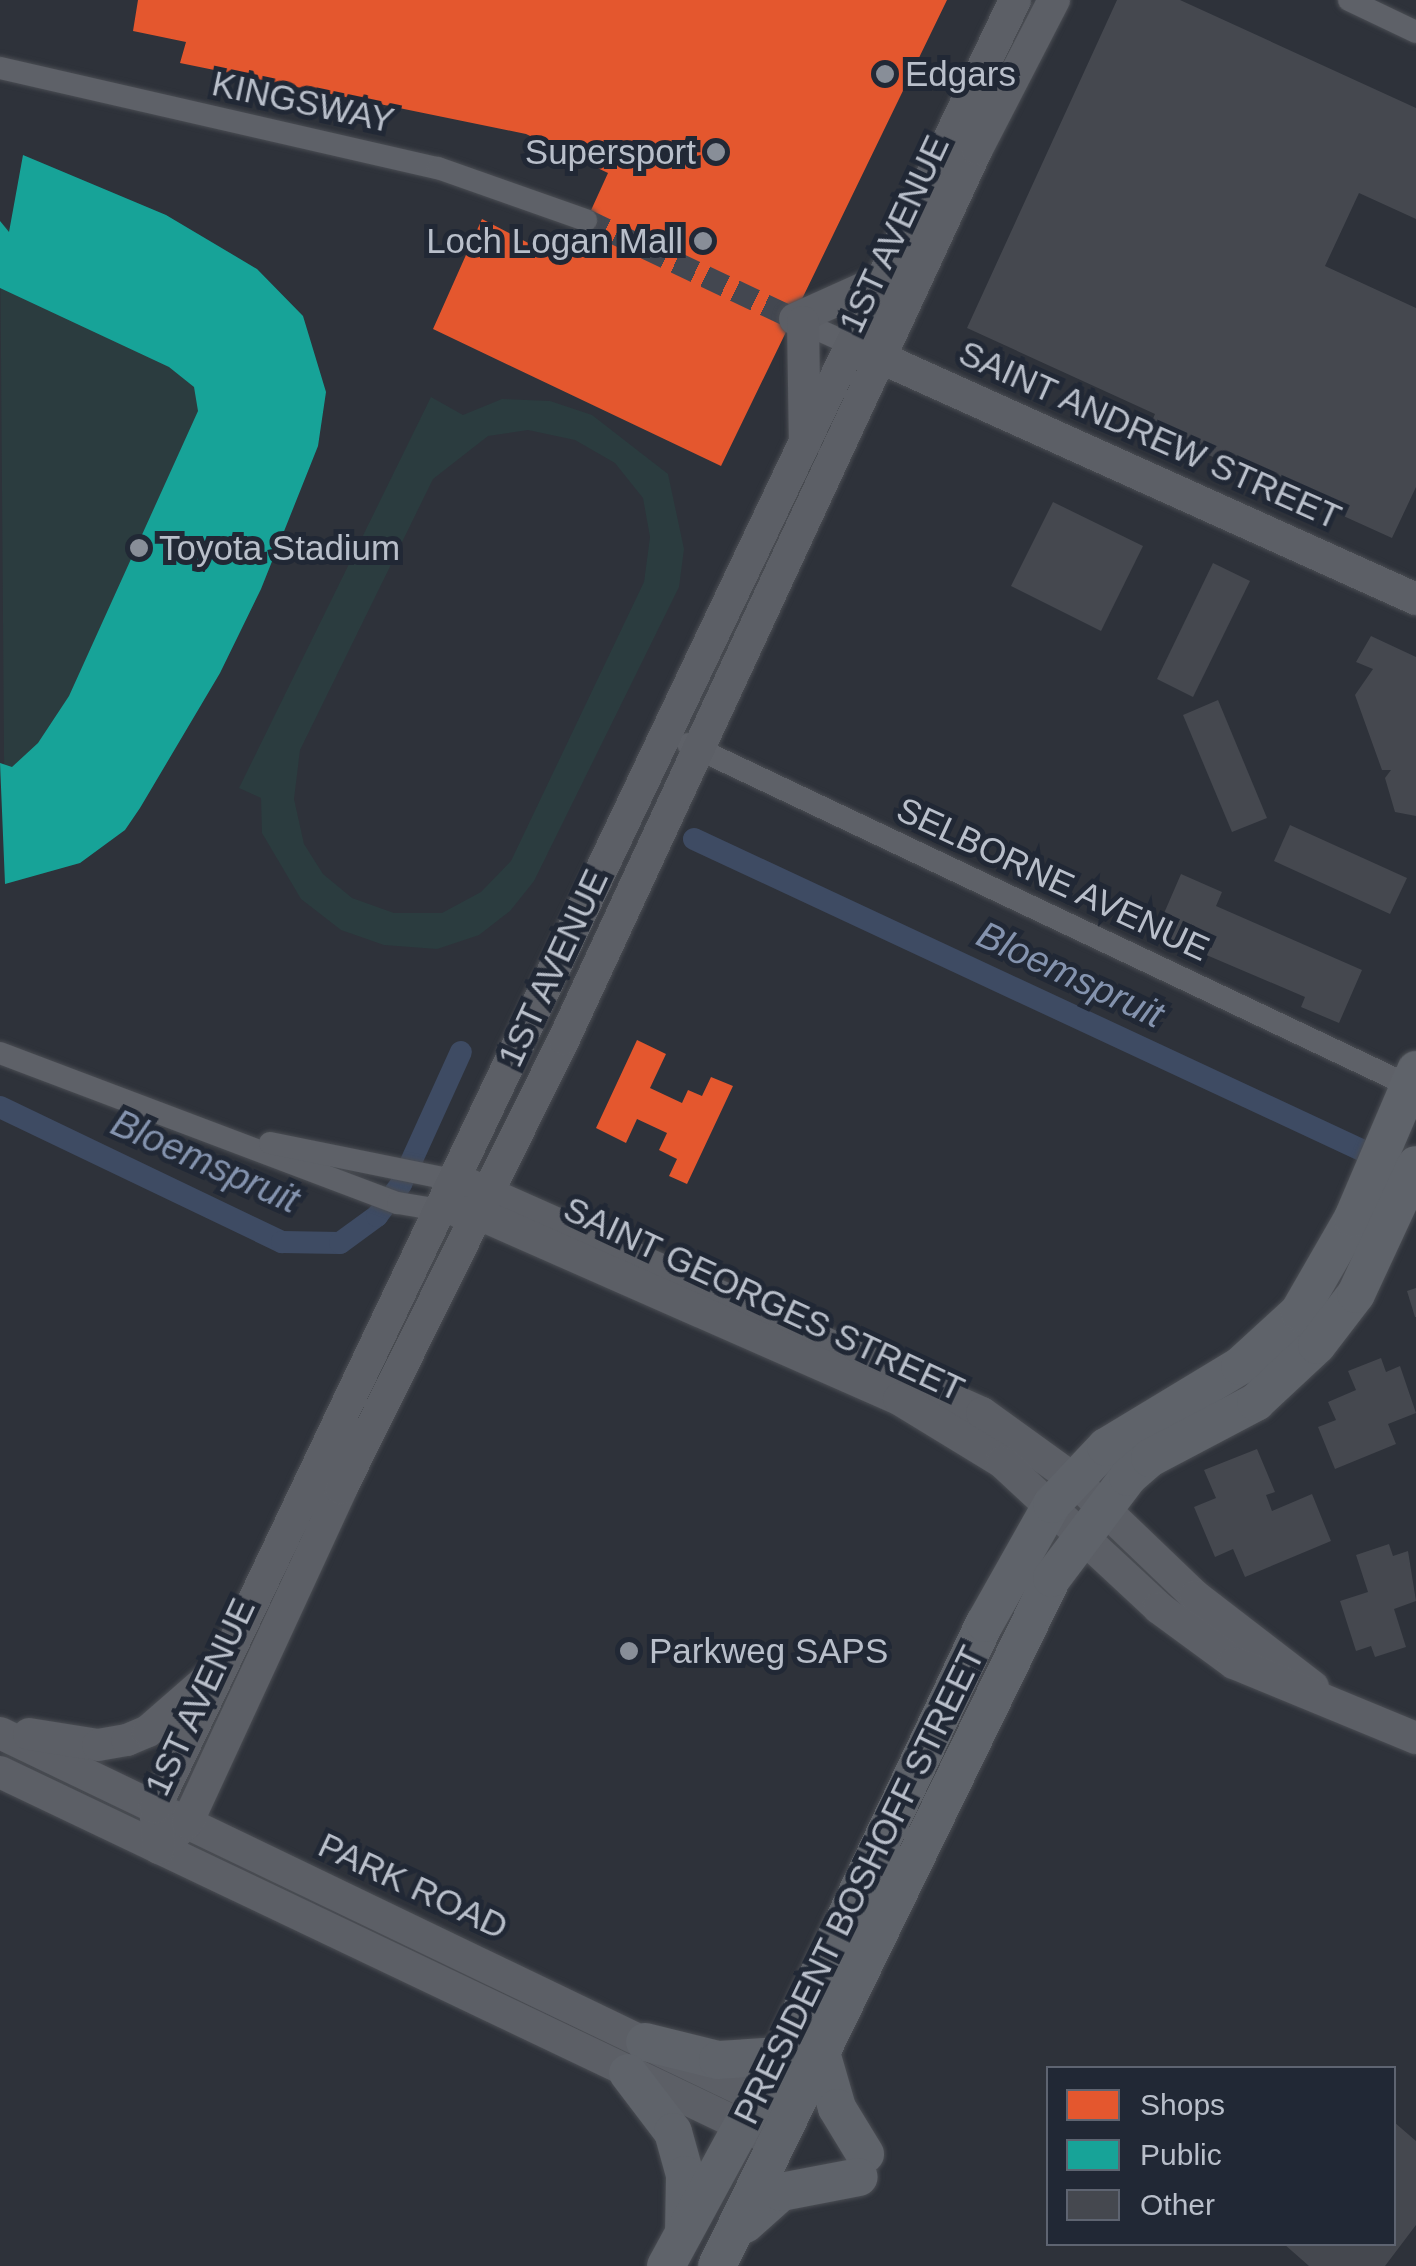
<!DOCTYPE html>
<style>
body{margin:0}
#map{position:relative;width:1416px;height:2266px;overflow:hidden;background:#2e323a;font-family:Arial,sans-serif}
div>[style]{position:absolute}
.green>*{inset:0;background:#2b3c3f}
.shops>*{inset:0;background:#e4572e}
.public>*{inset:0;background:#17a398}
.canal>*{height:22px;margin:-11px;padding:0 11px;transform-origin:11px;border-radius:11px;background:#3e4b63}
.building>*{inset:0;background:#45484f}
.street-tunnel>*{height:22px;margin-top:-11px;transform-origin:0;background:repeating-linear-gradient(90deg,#434750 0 22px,transparent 0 33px)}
.roads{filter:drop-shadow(0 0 2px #4a4d53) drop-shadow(0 0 2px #4a4d53)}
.street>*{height:22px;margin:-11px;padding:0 11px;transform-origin:11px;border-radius:11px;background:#5e6168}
.secondary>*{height:32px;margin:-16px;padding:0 16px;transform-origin:16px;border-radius:16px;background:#5c5f66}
.primary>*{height:38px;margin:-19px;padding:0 19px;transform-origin:19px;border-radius:19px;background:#5f636a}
.dots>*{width:28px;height:28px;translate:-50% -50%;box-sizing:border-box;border:5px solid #212835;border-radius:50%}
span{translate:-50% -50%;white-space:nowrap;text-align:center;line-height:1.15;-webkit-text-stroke:10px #212835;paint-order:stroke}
.poi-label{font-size:35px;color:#b9bfca}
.left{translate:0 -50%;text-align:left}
.right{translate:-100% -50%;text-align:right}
.street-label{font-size:35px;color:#b9bfca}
.water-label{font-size:38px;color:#8493ae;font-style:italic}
.legend{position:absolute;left:1046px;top:2066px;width:350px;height:180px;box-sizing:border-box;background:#212835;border:2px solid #5e6471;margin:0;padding:12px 18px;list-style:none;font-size:30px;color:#b9bfca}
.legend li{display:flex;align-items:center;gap:20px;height:50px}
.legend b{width:50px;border:2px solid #5e6471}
</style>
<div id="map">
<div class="green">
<i style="clip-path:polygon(23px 155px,166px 215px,257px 269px,303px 316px,326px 392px,318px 446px,261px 589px,220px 673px,140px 808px,124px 830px,80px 863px,5px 884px,0 221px,10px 230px)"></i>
<i style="clip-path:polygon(evenodd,431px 397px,463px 415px,502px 399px,550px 401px,592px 415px,668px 474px,684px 549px,679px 587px,534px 881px,510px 911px,479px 935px,437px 949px,384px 945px,341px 930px,301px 899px,262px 833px,261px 798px,239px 788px,431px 397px,528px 430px,575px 440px,615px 463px,643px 498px,650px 537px,644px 582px,511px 861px,481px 892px,442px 913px,394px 913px,352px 898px,323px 874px,304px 844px,294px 799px,300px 750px,433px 479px,488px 436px,528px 430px)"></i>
</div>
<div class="shops">
<i style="clip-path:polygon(138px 0,947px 0,721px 466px,433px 329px,482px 219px,567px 263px,608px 173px,526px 134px,180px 63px,186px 42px,133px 31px)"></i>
<i style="clip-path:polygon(637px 1040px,666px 1054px,650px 1088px,682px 1103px,688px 1090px,702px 1096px,711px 1077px,733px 1086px,687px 1184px,669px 1176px,677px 1159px,659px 1150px,667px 1133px,637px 1119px,626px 1143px,596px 1128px)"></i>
</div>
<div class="public">
<i style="clip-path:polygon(23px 155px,166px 215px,257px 269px,303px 316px,326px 392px,318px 446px,261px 589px,220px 673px,140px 808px,125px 830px,80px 863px,5px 884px,0 763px,12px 767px,38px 743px,69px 696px,198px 411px,194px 387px,169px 367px,0 288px,0 221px,9px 232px)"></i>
</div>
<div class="canal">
<i style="left:694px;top:839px;width:767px;rotate:24.99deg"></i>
<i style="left:0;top:1107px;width:313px;rotate:25.6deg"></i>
<i style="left:282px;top:1242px;width:58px;rotate:1deg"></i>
<i style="left:340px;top:1243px;width:46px;rotate:-36.1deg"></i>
<i style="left:377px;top:1216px;width:40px;rotate:-53deg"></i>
<i style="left:401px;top:1184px;width:145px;rotate:-65.6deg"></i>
</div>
<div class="building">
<i style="clip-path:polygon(1117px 0,1180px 0,1416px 108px,1416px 219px,1359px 193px,1325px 266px,1416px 308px,1416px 487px,1392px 538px,1149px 428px,1155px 414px,967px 328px)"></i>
<i style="clip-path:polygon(1053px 502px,1143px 546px,1101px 631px,1011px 586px)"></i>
<i style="clip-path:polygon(1213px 563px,1250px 581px,1193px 697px,1157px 679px)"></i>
<i style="clip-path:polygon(1371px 636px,1416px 657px,1416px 816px,1395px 812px,1385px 778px,1391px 770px,1382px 770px,1355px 695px,1373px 669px,1356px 662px)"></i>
<i style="clip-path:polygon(1218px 700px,1267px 818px,1232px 832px,1183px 715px)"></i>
<i style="clip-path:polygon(1290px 825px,1407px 878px,1390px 914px,1274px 861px)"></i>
<i style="clip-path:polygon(1181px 874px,1222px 892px,1216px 906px,1362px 970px,1339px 1023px,1301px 1007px,1305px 997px,1190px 948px,1187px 956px,1152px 941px)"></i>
<i style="clip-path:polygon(1416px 1288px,1416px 1317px,1415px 1317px,1407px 1291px)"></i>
<i style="clip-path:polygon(1381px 1358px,1386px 1372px,1400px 1366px,1416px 1413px,1388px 1424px,1396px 1444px,1335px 1469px,1318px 1427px,1336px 1420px,1328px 1402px,1356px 1390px,1348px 1371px)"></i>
<i style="clip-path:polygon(1257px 1449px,1275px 1492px,1266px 1495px,1272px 1511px,1312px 1494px,1331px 1541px,1245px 1577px,1233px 1549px,1215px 1557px,1194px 1507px,1216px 1498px,1204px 1470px)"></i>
<i style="clip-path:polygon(1389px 1544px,1393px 1556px,1408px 1551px,1416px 1601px,1394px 1609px,1406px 1647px,1375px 1657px,1371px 1646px,1356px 1651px,1340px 1601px,1368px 1592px,1356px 1555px)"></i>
<i style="clip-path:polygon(1394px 2122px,1416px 2141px,1416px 2225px,1385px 2266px,1309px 2266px,1284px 2244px,1394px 2244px)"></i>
</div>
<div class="street-tunnel">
<i style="left:586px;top:220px;width:228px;rotate:25.4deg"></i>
</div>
<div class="roads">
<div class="street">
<i style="left:1349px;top:0;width:74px;rotate:25.5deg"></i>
<i style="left:0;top:68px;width:449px;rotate:12.9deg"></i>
<i style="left:438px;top:168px;width:157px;rotate:19.4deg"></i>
<i style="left:792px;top:318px;width:66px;rotate:24.2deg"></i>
<i style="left:688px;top:744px;width:799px;rotate:25.35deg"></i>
<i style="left:0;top:1053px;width:425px;rotate:20.7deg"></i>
<i style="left:398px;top:1203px;width:43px;rotate:9.5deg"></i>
<i style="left:270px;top:1143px;width:188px;rotate:11.4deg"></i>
</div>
<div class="secondary">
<i style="left:795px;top:319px;width:98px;rotate:-24.2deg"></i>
<i style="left:803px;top:322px;width:121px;rotate:89.1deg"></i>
<i style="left:859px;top:348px;width:611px;rotate:24.26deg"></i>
<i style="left:470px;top:1185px;width:560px;rotate:24deg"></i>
<i style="left:982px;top:1413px;width:111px;rotate:35.8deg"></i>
<i style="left:1072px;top:1478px;width:170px;rotate:43.8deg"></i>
<i style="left:1195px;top:1596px;width:149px;rotate:37.6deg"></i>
<i style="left:459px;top:1212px;width:20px;rotate:6deg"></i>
<i style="left:479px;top:1214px;width:459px;rotate:23.8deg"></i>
<i style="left:899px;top:1399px;width:121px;rotate:31.5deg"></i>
<i style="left:1002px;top:1462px;width:214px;rotate:42.9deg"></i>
<i style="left:1159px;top:1608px;width:93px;rotate:36.3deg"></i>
<i style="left:1234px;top:1663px;width:197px;rotate:22.4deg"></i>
<i style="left:0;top:1733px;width:865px;rotate:25.68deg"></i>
<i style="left:29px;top:1734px;width:70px;rotate:9.1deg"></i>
<i style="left:98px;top:1745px;width:29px;rotate:-10deg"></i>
<i style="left:127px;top:1740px;width:23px;rotate:-23deg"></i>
<i style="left:148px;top:1731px;width:84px;rotate:-41.1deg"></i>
<i style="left:0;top:1772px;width:846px;rotate:25.47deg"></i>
<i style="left:159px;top:1848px;width:38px;rotate:-42deg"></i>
<i style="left:187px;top:1823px;width:368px;rotate:-65.2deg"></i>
<i style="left:341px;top:1489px;width:502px;rotate:-63.64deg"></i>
<i style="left:564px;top:1039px;width:981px;rotate:-65.11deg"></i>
<i style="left:977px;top:149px;width:168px;rotate:-62.7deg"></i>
<i style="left:159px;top:1848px;width:40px;rotate:-95.7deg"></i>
<i style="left:155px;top:1808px;width:2002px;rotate:-64.56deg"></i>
</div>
<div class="primary">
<i style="left:645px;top:2042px;width:75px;rotate:13.9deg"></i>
<i style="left:718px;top:2060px;width:62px;rotate:-3.7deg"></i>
<i style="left:820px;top:2049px;width:61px;rotate:73.9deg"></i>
<i style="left:837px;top:2108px;width:54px;rotate:58.7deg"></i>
<i style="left:628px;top:2073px;width:74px;rotate:52.7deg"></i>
<i style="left:673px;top:2132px;width:45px;rotate:74.4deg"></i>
<i style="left:685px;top:2175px;width:57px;rotate:91deg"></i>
<i style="left:745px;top:2224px;width:48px;rotate:-41.6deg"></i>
<i style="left:781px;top:2192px;width:79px;rotate:-10.9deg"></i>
<i style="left:666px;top:2266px;width:239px;rotate:-61.5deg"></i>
<i style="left:780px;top:2056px;width:479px;rotate:-64.7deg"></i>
<i style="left:985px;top:1623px;width:137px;rotate:-60.6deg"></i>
<i style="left:1052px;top:1504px;width:79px;rotate:-46.5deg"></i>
<i style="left:1106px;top:1447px;width:157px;rotate:-31.2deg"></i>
<i style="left:1240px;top:1366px;width:80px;rotate:-42.5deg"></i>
<i style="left:1299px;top:1312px;width:108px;rotate:-60.1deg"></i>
<i style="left:1353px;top:1218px;width:161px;rotate:-66.9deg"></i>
<i style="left:717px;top:2266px;width:765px;rotate:-64.04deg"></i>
<i style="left:1052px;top:1578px;width:126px;rotate:-53deg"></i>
<i style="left:1128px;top:1477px;width:29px;rotate:-41deg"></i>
<i style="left:1150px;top:1458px;width:120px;rotate:-27.8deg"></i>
<i style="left:1256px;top:1402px;width:83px;rotate:-43.1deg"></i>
<i style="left:1317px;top:1345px;width:64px;rotate:-52.6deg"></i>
<i style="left:1356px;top:1294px;width:142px;rotate:-65.1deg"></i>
</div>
</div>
<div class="dots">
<i style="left:885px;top:74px;background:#888e98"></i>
<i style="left:716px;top:152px;background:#888e98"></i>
<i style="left:703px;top:241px;background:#888e98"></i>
<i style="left:139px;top:548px;background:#888e98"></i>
<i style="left:629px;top:1651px;background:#888e98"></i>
</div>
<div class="poi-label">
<span class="left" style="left:905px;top:74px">Edgars</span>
<span class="right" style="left:696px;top:152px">Supersport</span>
<span class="right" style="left:683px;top:241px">Loch Logan Mall</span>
<span class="left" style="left:159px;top:548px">Toyota Stadium</span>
<span class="left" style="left:649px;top:1651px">Parkweg SAPS</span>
</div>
<div class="street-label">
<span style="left:303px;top:102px;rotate:12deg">KINGSWAY</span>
<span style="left:894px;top:234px;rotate:-65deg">1ST AVENUE</span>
<span style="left:1150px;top:435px;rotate:24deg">SAINT ANDREW STREET</span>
<span style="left:1053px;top:879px;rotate:25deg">SELBORNE AVENUE</span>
<span style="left:553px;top:968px;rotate:-65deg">1ST AVENUE</span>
<span style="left:764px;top:1299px;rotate:25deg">SAINT GEORGES STREET</span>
<span style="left:200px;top:1697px;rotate:-65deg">1ST AVENUE</span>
<span style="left:859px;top:1885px;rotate:-64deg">PRESIDENT BOSHOFF STREET</span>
<span style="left:413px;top:1886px;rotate:25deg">PARK ROAD</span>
</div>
<div class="water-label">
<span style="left:1070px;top:975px;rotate:25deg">Bloemspruit</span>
<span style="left:205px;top:1162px;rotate:24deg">Bloemspruit</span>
</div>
<ul class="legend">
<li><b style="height:28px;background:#e4572e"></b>Shops</li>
<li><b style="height:28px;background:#17a398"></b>Public</li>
<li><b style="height:28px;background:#45484f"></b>Other</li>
</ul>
</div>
